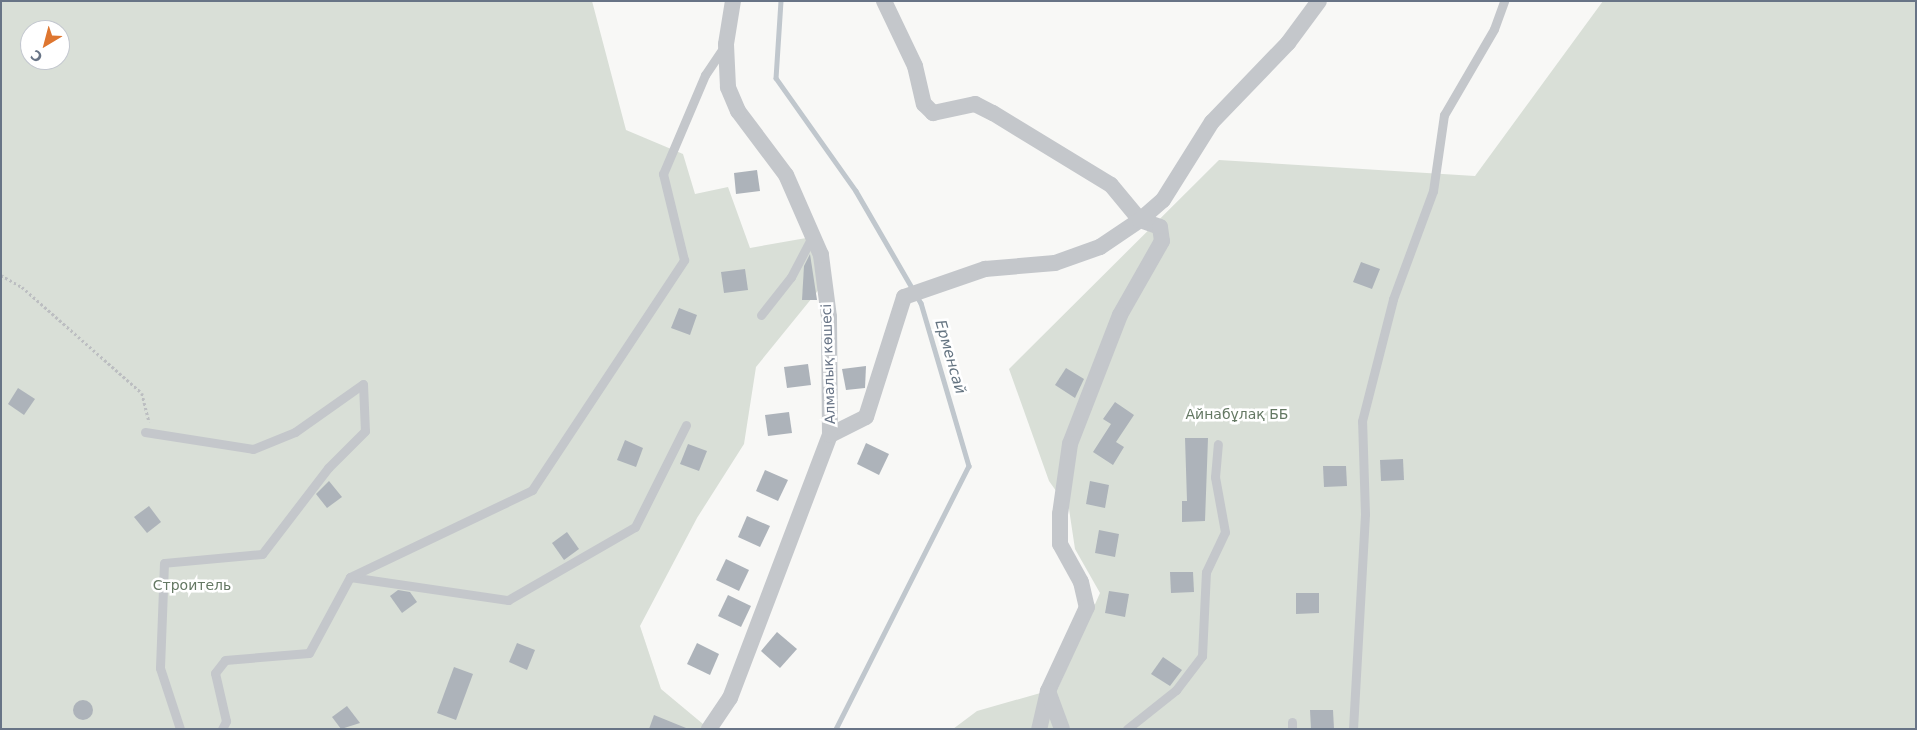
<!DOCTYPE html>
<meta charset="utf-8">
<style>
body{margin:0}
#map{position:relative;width:1917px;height:730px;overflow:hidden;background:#f8f8f6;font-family:"DejaVu Sans",sans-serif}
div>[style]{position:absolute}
.green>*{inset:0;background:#d9dfd7}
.stream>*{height:4.5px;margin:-2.25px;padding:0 2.25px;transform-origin:2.25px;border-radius:2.25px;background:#c0c7cd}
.building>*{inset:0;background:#adb3ba}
.round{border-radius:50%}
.path>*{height:2.5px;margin-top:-1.25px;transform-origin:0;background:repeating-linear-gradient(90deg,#bcbec1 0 2.5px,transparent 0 5px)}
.service>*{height:9px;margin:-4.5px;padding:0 4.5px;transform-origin:4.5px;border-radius:4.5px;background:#c4c7cb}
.minor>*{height:16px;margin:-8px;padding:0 8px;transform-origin:8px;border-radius:8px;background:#c4c7cb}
span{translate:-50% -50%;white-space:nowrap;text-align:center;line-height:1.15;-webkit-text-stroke:5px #fff;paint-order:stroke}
.street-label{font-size:14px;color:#687486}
.park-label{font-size:14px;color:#647863}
.water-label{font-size:15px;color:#647481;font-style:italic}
.frame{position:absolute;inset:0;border:2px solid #687486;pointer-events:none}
.north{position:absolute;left:20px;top:20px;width:50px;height:50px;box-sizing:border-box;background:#fff;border:1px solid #c3c7cf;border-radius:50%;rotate:217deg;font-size:14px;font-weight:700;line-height:20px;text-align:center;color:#687486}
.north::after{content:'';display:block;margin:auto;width:18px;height:22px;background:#de7630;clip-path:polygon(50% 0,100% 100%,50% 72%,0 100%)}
</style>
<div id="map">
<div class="green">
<i style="clip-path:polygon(evenodd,1px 1px,592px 1px,626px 130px,683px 154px,695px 194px,728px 187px,750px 248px,812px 237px,825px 282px,756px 367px,744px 444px,697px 518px,640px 626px,661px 689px,709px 729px,1px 729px,1px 1px,30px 30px,60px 30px,60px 60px,30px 60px,30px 30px)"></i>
<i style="clip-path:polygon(1603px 1px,1916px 1px,1916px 729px,953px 729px,977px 711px,1058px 688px,1100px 593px,1075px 549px,1069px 509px,1049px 481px,1009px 369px,1219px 160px,1475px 176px)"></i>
</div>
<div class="stream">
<i style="left:781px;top:1px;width:77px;rotate:93.7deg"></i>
<i style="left:776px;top:78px;width:138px;rotate:54.7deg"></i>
<i style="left:856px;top:191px;width:129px;rotate:59.9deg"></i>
<i style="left:921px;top:303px;width:170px;rotate:73.6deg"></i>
<i style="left:969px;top:466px;width:295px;rotate:116.8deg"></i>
</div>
<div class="building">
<i style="clip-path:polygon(757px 170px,760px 191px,736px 194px,734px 173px)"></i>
<i style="clip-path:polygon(810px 254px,817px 300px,802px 300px,804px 266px)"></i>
<i style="clip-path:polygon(1361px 262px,1380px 269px,1372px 289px,1353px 282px)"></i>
<i style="clip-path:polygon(745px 269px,748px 290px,724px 293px,721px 272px)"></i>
<i style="clip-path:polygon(679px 308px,697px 315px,690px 335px,671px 328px)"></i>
<i style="clip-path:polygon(808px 364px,811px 385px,787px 388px,784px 367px)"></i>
<i style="clip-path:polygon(866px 366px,865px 388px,846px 390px,842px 369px)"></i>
<i style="clip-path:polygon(1066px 368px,1084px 379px,1075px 398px,1055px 385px)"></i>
<i style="clip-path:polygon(18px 388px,35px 399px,24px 415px,8px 404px)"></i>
<i style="clip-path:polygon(1115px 402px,1134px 415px,1116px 442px,1124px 447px,1113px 465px,1093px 452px,1111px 424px,1103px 419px)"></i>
<i style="clip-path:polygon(789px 412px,792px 433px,768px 436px,765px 415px)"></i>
<i style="clip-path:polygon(1185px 438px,1208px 438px,1205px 521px,1182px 522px,1182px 501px,1187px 501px)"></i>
<i style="clip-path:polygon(625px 440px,643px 448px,636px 467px,617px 460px)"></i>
<i style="clip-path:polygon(866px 443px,889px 454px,879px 475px,857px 464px)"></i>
<i style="clip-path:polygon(688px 444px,707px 451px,699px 471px,680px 464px)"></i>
<i style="clip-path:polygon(1403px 459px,1404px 480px,1381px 481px,1380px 460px)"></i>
<i style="clip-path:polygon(1323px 466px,1346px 466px,1347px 486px,1324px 487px)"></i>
<i style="clip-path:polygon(765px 470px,788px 480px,778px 501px,756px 491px)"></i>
<i style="clip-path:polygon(329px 481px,342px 497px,327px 508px,316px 494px)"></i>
<i style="clip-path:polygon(1090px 481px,1109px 485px,1105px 508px,1086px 504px)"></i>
<i style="clip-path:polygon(149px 506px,161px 522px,147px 533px,134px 517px)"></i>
<i style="clip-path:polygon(747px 516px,770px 526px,760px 547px,738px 537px)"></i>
<i style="clip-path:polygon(1099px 530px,1119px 534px,1115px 557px,1095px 553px)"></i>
<i style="clip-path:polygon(567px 532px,579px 549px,564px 560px,552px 543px)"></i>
<i style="clip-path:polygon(726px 559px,749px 570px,739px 591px,716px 580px)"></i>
<i style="clip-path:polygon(1170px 572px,1193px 572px,1194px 592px,1171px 593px)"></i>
<i style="clip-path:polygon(398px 590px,410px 592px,417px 602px,402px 613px,390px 596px)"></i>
<i style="clip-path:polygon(1109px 591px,1129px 594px,1125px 617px,1105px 613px)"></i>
<i style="clip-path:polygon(1296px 593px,1319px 593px,1319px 613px,1296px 614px)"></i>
<i style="clip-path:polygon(728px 595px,751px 606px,741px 627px,718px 616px)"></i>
<i style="clip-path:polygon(777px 632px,797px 649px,780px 668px,761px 651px)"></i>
<i style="clip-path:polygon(517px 643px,535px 650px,527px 670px,509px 662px)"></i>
<i style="clip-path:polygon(697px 643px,719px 654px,710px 675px,687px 664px)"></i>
<i style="clip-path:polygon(1163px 657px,1182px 670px,1170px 686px,1151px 674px)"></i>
<i style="clip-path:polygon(454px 667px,473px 674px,456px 720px,437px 713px)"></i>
<i class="round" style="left:73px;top:700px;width:20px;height:20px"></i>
<i style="clip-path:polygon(347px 706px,360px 723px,341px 729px,332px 717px)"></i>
<i style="clip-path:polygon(1310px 710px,1333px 710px,1334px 729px,1311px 729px)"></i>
<i style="clip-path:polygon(654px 715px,686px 728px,686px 729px,649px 729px)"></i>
</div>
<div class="path">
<i style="left:1px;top:275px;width:24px;rotate:30deg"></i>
<i style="left:22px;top:287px;width:160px;rotate:41.5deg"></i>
<i style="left:142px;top:393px;width:30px;rotate:76deg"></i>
</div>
<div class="service">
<i style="left:761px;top:315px;width:48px;rotate:-51.7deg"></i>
<i style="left:791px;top:277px;width:45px;rotate:-62.3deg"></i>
<i style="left:145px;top:432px;width:109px;rotate:8.9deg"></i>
<i style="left:253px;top:449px;width:45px;rotate:-22deg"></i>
<i style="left:295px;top:432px;width:83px;rotate:-35.2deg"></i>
<i style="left:363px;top:384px;width:47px;rotate:87.6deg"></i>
<i style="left:365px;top:431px;width:52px;rotate:135deg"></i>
<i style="left:328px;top:468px;width:108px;rotate:127.5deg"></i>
<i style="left:262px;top:554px;width:98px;rotate:174.8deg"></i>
<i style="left:164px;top:563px;width:105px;rotate:92.2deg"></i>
<i style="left:160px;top:668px;width:64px;rotate:71.8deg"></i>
<i style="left:350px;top:577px;width:160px;rotate:8.3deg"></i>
<i style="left:508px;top:600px;width:146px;rotate:-29.9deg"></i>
<i style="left:635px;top:527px;width:114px;rotate:-63.4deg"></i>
<i style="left:222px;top:729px;width:9px;rotate:-63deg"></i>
<i style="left:226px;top:721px;width:49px;rotate:-102.9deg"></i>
<i style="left:215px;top:673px;width:16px;rotate:-52deg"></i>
<i style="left:225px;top:660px;width:84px;rotate:-4.8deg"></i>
<i style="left:309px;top:653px;width:86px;rotate:-61.7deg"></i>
<i style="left:350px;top:577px;width:202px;rotate:-25.5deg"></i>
<i style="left:532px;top:490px;width:276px;rotate:-56.5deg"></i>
<i style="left:684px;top:260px;width:89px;rotate:-103.7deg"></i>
<i style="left:663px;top:174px;width:108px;rotate:-67deg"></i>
<i style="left:705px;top:75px;width:34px;rotate:-56deg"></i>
<i style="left:1127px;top:729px;width:63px;rotate:-38.5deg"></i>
<i style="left:1176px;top:690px;width:43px;rotate:-52.6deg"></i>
<i style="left:1202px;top:656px;width:84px;rotate:-87.3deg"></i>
<i style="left:1206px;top:572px;width:44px;rotate:-64.6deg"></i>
<i style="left:1225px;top:532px;width:56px;rotate:-100.3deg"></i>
<i style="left:1215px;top:477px;width:33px;rotate:-85deg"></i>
<i style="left:1292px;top:729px;width:7px;rotate:-90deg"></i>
<i style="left:1353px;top:729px;width:215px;rotate:-86.8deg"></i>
<i style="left:1365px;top:514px;width:93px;rotate:-91.8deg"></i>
<i style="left:1362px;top:421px;width:126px;rotate:-75.7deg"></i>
<i style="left:1393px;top:299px;width:115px;rotate:-69.7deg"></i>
<i style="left:1433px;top:191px;width:77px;rotate:-81.8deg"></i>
<i style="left:1444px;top:115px;width:99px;rotate:-59.8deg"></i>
<i style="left:1494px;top:29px;width:30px;rotate:-70deg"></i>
</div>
<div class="minor">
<i style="left:884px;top:1px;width:72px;rotate:64.5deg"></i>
<i style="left:915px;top:66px;width:39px;rotate:77deg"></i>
<i style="left:924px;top:104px;width:13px;rotate:45deg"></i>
<i style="left:933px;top:113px;width:43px;rotate:-12.1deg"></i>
<i style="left:975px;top:104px;width:20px;rotate:27deg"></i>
<i style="left:993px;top:113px;width:138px;rotate:31.4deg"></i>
<i style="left:1111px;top:185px;width:45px;rotate:50.4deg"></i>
<i style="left:1140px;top:220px;width:21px;rotate:19deg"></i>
<i style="left:1160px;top:227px;width:14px;rotate:82deg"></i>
<i style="left:1162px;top:241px;width:85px;rotate:119.6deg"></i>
<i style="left:1120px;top:315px;width:138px;rotate:111.2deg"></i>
<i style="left:1070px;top:444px;width:71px;rotate:98.1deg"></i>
<i style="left:1060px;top:514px;width:30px;rotate:90deg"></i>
<i style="left:1060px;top:544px;width:43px;rotate:61.1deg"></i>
<i style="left:1081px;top:582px;width:26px;rotate:77deg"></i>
<i style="left:1087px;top:607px;width:93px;rotate:114.9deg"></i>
<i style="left:1048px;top:691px;width:39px;rotate:103deg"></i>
<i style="left:830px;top:435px;width:40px;rotate:-26.6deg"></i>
<i style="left:866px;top:417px;width:126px;rotate:-72.4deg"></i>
<i style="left:904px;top:297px;width:86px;rotate:-19.1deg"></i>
<i style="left:985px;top:269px;width:70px;rotate:-4.9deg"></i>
<i style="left:1055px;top:263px;width:48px;rotate:-19.6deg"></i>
<i style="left:1100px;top:247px;width:48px;rotate:-34deg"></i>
<i style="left:1140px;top:220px;width:30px;rotate:-41deg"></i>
<i style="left:1163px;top:200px;width:92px;rotate:-57.9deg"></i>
<i style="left:1212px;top:122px;width:110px;rotate:-46.1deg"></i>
<i style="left:1288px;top:43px;width:52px;rotate:-53.6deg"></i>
<i style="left:1048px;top:691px;width:40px;rotate:69.8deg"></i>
<i style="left:709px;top:729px;width:37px;rotate:-56deg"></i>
<i style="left:730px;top:698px;width:281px;rotate:-69.2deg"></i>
<i style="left:830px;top:435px;width:118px;rotate:-90.5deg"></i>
<i style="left:829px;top:317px;width:63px;rotate:-97.4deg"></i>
<i style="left:821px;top:255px;width:87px;rotate:-113.6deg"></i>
<i style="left:786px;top:175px;width:80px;rotate:-126.9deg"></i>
<i style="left:738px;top:111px;width:26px;rotate:-113deg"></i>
<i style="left:728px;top:87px;width:43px;rotate:-92.7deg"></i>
<i style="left:726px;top:44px;width:44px;rotate:-80.8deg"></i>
</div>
<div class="street-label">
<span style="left:828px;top:364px;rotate:-92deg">Алмалық көшесі</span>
</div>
<div class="park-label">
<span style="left:1237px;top:414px">Айнабұлақ ББ</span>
<span style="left:192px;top:585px">Строитель</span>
</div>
<div class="water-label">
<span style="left:950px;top:357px;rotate:74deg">Ерменсай</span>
</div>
<div class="frame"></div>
<div class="north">С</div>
</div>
